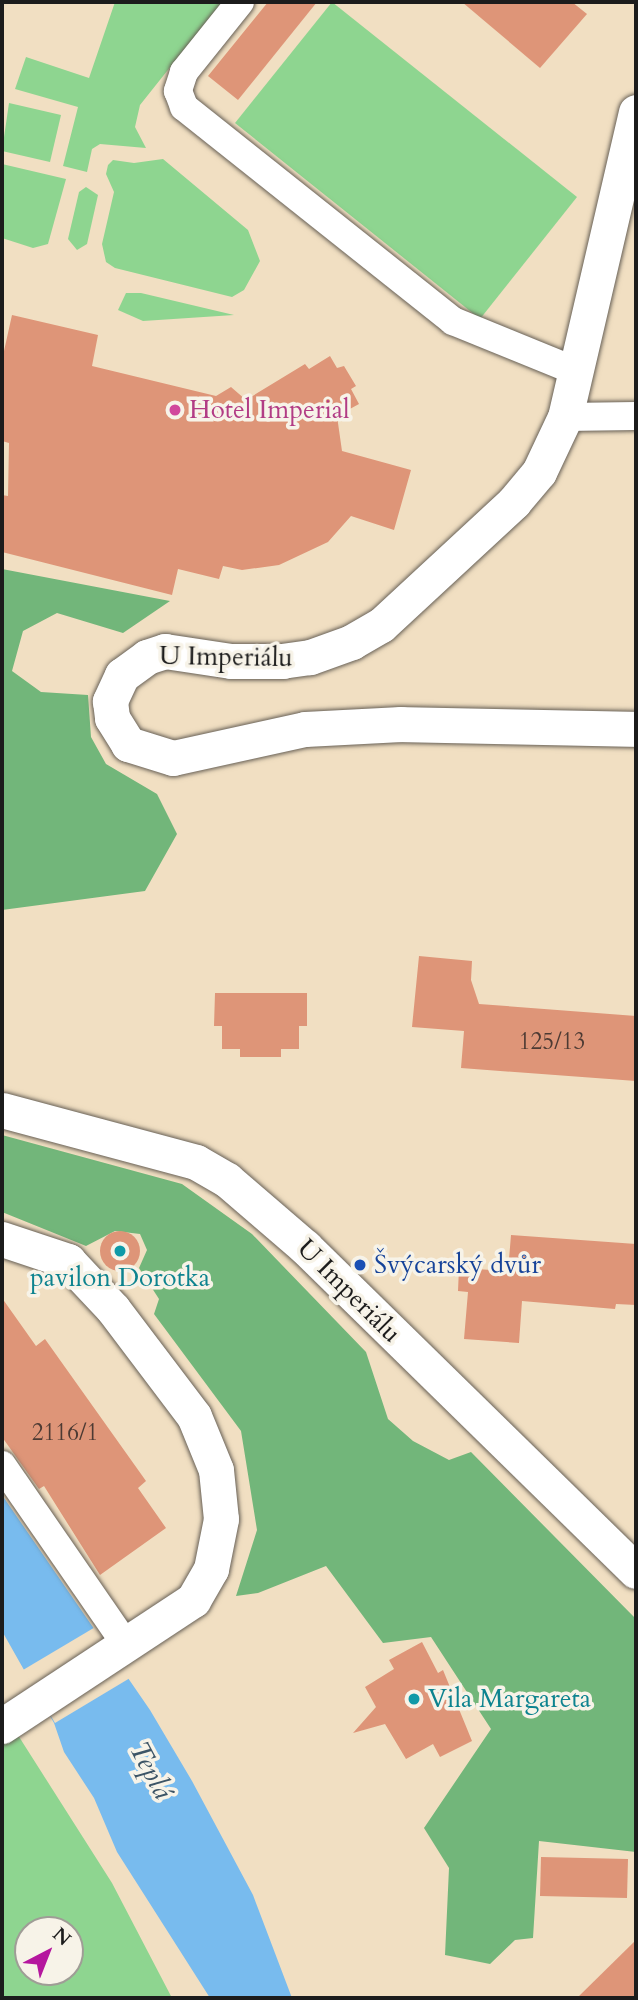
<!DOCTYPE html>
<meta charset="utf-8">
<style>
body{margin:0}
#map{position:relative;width:638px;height:2000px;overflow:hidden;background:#f1dfc2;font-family:Cardo,serif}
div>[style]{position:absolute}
.green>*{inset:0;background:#8ed590}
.forest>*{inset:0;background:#72b67a}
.water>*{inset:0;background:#78bbee}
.pier>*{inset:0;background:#f1dfc2}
.building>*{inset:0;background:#de9578}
.round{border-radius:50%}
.roads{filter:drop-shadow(0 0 2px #676056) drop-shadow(0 0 2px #676056)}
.minor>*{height:28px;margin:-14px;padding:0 14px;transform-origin:14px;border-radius:14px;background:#fff}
.tertiary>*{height:35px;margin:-17.5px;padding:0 17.5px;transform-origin:17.5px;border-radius:17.5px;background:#fff}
.dots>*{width:19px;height:19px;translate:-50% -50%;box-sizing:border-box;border:4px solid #f7f3e8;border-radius:50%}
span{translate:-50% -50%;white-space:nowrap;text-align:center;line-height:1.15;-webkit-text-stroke:7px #f7f3e8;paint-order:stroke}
.number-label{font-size:23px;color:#4c3a33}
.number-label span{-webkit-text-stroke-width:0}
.hotel-label{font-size:26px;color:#b23c85}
.left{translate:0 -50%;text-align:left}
.street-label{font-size:26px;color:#1c1c1c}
.transit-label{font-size:26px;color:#164399}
.culture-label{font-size:26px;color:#0d838f}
.water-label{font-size:28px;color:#3c5466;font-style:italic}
.frame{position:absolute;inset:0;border:4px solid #1c1c1c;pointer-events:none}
.north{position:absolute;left:14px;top:1916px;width:70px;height:70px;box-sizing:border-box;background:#f7f3e8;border:2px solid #9f9d96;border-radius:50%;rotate:42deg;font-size:19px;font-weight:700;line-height:28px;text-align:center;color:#1c1c1c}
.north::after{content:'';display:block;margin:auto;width:24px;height:32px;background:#b5179e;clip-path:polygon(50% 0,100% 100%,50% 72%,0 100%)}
</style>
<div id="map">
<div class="green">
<i style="clip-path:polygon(115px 2px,222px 2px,140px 105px,135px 127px,146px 148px,100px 144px,92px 149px,87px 172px,63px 166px,78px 107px,15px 89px,26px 57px,89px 78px)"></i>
<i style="clip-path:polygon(332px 2px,577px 197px,480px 319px,235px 123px)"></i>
<i style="clip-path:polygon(9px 103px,61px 115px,50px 162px,2px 151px)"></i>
<i style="clip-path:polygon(163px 159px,248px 230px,260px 261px,244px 290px,232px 297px,115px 268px,106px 262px,102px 244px,114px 192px,106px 174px,108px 165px,113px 160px,134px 163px)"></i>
<i style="clip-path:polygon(2px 164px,66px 179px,48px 244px,33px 248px,2px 238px)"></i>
<i style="clip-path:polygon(86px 187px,98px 195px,87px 244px,77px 250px,68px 239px,79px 192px)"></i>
<i style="clip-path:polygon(126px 293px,141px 293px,234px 315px,143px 321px,118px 310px)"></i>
<i style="clip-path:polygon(evenodd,2px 1710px,112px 1883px,172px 1998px,2px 1998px,2px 1710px,28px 1930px,70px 1930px,70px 1972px,28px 1972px,28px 1930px)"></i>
</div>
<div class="forest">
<i style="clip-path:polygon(2px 569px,170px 601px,123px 633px,57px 613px,23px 631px,12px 671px,41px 692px,88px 695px,91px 737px,106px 764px,157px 794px,177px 834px,145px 891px,2px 910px)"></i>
<i style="clip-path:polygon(2px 1135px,182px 1184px,252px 1234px,366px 1352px,388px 1419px,413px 1441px,449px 1460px,471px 1452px,636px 1619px,636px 1852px,539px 1841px,533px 1938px,515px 1940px,490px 1964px,445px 1955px,449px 1868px,424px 1828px,491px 1729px,431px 1637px,383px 1643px,326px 1566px,258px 1593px,236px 1596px,257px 1530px,241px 1431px,154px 1314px,159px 1299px,139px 1268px,147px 1250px,140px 1234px,115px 1231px,86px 1246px,2px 1212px)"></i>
</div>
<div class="water">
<i style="clip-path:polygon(2px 1495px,150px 1710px,192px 1781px,253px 1895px,292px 1998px,210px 1998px,117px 1852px,94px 1798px,64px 1752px,54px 1723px,2px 1631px)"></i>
</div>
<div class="pier">
<i style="clip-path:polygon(97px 1626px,130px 1678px,55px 1723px,23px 1670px)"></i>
</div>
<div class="building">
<i style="clip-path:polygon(268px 2px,317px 2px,238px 100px,208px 76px)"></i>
<i style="clip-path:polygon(462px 2px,572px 2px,587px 14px,540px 68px)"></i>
<i style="clip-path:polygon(12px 315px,98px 335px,92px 366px,216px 396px,231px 387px,246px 400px,305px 364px,309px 369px,330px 356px,337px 368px,344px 366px,356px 386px,351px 389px,359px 404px,337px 416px,342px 451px,411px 470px,394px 530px,351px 516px,328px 542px,279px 565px,242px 570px,223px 566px,219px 579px,178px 569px,172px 595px,2px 552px,2px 495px,8px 496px,9px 443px,2px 441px,2px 360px)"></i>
<i style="clip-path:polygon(419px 956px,472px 961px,471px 980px,479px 1004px,636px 1016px,636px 1081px,461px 1068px,464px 1031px,412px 1027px)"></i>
<i style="clip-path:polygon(215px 993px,307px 993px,307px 1026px,299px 1026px,299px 1049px,281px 1049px,281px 1057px,240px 1057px,240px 1049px,222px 1049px,222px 1026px,214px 1026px)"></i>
<i class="round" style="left:100px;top:1231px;width:40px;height:40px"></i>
<i style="clip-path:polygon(511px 1235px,636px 1244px,636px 1305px,616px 1304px,615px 1309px,522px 1301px,519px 1343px,464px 1339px,468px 1292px,458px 1291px,459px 1268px,508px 1271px)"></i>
<i style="clip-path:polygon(2px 1298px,36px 1346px,45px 1339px,146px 1481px,138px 1488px,166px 1528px,100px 1575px,44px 1486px,39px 1489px,2px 1437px)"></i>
<i style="clip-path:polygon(422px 1642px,438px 1673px,443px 1670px,472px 1741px,440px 1757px,433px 1744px,406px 1759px,385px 1724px,353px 1733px,376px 1707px,365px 1687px,394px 1669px,389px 1660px)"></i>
<i style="clip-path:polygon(541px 1857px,628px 1859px,627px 1898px,540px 1896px)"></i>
<i style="clip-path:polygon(636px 1940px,636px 1998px,577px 1998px)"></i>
</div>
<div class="roads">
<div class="minor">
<i style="left:240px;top:2px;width:90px;rotate:128.7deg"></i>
<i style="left:184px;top:72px;width:20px;rotate:108deg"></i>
<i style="left:178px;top:91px;width:17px;rotate:69deg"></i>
<i style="left:184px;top:107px;width:344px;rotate:38.5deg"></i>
<i style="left:453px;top:321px;width:130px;rotate:22.2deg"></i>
<i style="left:565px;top:417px;width:71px;rotate:-0.8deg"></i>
<i style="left:2px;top:1465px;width:220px;rotate:55.4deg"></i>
</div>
<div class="tertiary">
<i style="left:636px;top:112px;width:313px;rotate:103.1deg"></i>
<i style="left:565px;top:417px;width:61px;rotate:115.3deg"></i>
<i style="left:539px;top:472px;width:39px;rotate:130deg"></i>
<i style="left:514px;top:502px;width:181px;rotate:137.2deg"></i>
<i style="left:381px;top:625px;width:34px;rotate:150deg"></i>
<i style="left:352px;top:642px;width:45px;rotate:160.3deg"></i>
<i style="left:310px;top:657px;width:27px;rotate:172deg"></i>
<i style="left:283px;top:661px;width:52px;rotate:180deg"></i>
<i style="left:231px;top:661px;width:67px;rotate:-171.4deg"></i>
<i style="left:165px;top:651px;width:19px;rotate:162deg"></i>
<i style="left:147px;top:657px;width:31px;rotate:144deg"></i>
<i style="left:122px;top:675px;width:29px;rotate:115deg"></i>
<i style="left:110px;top:701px;width:17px;rotate:83deg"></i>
<i style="left:112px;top:718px;width:31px;rotate:58deg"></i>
<i style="left:128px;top:744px;width:47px;rotate:17.3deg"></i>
<i style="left:173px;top:758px;width:135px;rotate:-12.4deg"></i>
<i style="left:305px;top:729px;width:96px;rotate:-3deg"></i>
<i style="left:401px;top:724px;width:235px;rotate:1.2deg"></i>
<i style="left:2px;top:1110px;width:201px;rotate:15deg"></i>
<i style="left:196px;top:1162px;width:36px;rotate:30deg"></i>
<i style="left:227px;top:1180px;width:103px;rotate:40.7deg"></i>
<i style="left:305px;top:1247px;width:463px;rotate:44.4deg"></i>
<i style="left:2px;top:1239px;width:70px;rotate:18.4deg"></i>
<i style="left:68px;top:1261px;width:66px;rotate:46.8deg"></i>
<i style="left:113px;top:1309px;width:134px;rotate:52.9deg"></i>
<i style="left:194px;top:1416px;width:58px;rotate:67.8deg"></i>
<i style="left:216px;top:1470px;width:49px;rotate:84.2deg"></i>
<i style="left:221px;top:1519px;width:51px;rotate:101.3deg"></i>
<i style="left:211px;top:1569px;width:36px;rotate:120deg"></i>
<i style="left:193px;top:1600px;width:229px;rotate:146.6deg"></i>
</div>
</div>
<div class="dots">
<i style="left:175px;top:410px;background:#d1479c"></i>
<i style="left:120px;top:1251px;background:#0f9aa8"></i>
<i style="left:360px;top:1265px;background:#1a4fb4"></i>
<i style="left:414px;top:1699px;background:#0f9aa8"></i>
</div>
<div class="number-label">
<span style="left:552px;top:1042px">125/13</span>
<span style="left:65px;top:1433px">2116/1</span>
</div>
<div class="hotel-label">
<span class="left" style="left:189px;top:410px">Hotel Imperial</span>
</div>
<div class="street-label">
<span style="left:226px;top:657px;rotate:1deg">U Imperiálu</span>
<span style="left:349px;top:1291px;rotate:45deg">U Imperiálu</span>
</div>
<div class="transit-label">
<span class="left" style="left:374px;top:1265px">Švýcarský dvůr</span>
</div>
<div class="culture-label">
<span style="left:120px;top:1278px">pavilon Dorotka</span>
<span class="left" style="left:428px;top:1699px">Vila Margareta</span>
</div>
<div class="water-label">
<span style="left:151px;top:1770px;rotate:62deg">Teplá</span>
</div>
<div class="frame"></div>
<div class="north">N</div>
</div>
